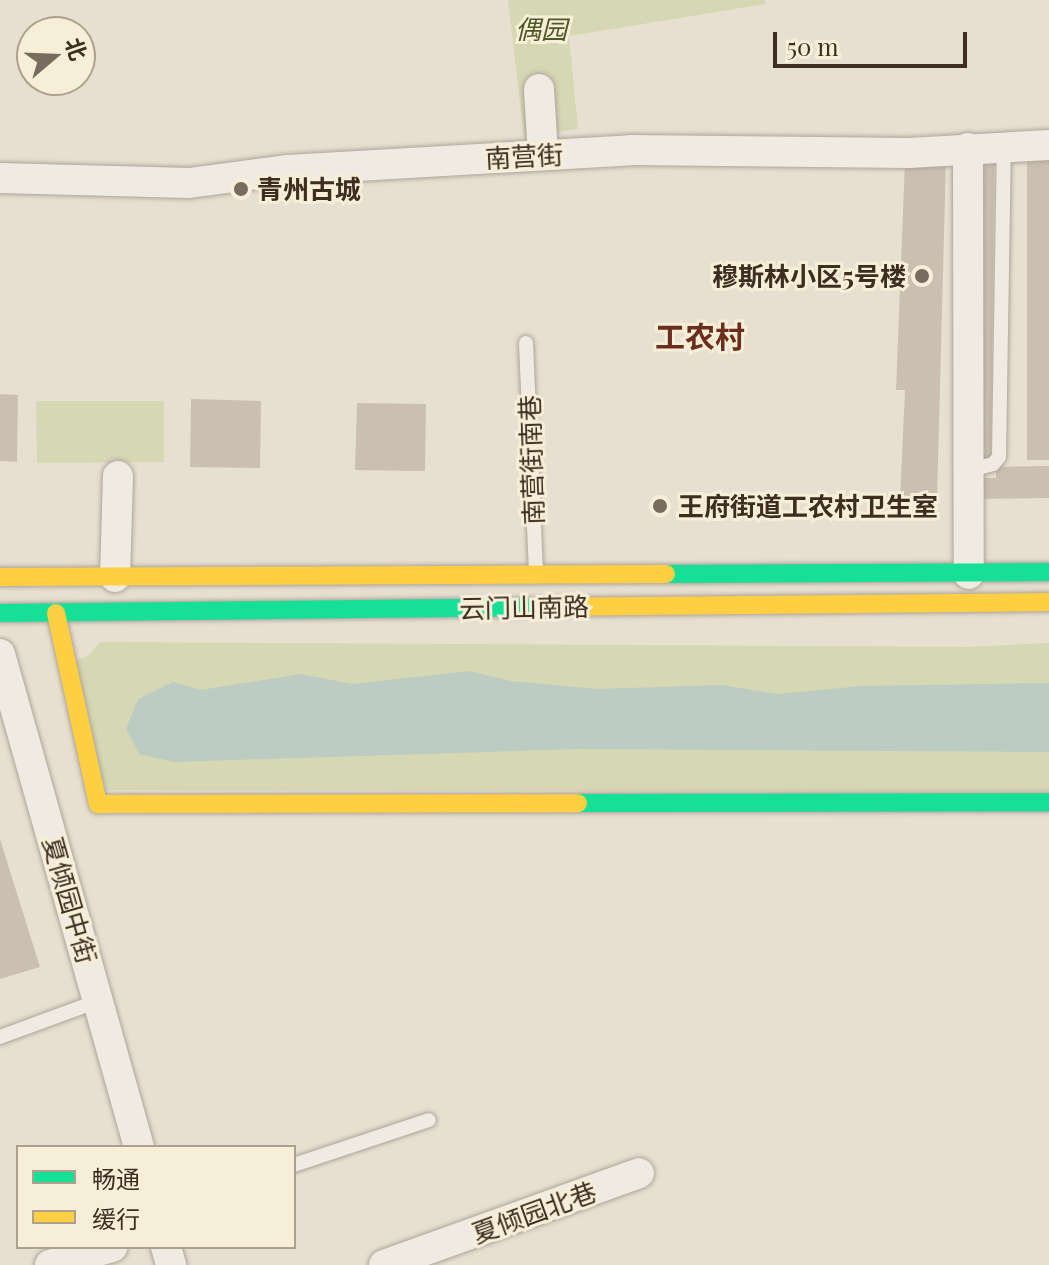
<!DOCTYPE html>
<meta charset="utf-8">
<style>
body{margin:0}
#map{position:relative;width:1049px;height:1265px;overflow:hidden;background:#e7e0d1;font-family:"Playfair Display","Noto Sans SC",serif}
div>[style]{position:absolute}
.green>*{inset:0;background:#d6d7b3}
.water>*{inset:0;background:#bcccc2}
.building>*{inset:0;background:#cbbfb2}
.roads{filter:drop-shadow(0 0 2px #ada599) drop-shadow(0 0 2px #ada599)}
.lane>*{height:14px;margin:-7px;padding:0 7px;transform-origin:7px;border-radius:7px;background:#efebe3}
.street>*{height:30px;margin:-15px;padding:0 15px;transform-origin:15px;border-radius:15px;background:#efebe3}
.fast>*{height:18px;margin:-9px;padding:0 9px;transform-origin:9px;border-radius:9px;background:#16e098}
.slow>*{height:18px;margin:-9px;padding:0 9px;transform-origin:9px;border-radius:9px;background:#ffcf43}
.dots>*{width:22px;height:22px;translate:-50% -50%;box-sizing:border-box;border:4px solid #f7eed8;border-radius:50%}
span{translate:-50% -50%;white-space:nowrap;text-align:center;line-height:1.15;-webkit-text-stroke:6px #f7eed8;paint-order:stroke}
.park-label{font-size:26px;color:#4d5a26;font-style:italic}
.street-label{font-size:26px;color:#3d2e20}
.poi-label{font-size:26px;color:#3d2e20;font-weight:700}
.left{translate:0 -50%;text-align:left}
.right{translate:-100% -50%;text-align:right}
.quarter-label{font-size:30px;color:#6b2e1e;font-weight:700}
.legend{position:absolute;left:16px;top:1145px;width:280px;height:104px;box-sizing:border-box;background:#f7eed8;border:2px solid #ada18e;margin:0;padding:10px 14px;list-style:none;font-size:24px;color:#3d2e20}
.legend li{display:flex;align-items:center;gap:16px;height:40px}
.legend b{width:40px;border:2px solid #ada18e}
.north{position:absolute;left:16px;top:16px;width:80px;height:80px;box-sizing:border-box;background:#f7eed8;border:2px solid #ada18e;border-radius:50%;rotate:71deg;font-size:22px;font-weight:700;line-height:32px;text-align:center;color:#3d2e20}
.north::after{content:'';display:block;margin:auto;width:28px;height:36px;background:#786c5e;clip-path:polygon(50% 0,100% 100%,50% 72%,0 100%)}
.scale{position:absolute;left:773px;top:32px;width:194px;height:36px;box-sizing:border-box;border:4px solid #3d2e20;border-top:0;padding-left:10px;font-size:24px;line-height:28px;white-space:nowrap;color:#3d2e20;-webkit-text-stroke:6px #f7eed8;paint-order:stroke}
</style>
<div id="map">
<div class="green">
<i style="clip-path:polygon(508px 0,765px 0,766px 4px,569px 36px,578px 129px,524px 137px)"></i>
<i style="clip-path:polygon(36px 401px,164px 401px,164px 462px,37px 463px)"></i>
<i style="clip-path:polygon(100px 642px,966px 647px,1049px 643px,1049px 791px,106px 790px,69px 663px,88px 656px)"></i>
</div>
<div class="water">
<i style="clip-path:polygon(469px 671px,511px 681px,597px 689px,722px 685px,778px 694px,862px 686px,1049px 683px,1049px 752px,580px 749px,174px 762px,139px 754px,126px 729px,138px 699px,173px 682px,201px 690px,300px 674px,353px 684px)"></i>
</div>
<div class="building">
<i style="clip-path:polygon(1027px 157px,1049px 157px,1049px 460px,1027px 460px)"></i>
<i style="clip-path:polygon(977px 159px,994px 160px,991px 460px,975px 461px)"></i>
<i style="clip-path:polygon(946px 160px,937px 500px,900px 500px,905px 390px,896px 390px,905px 162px)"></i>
<i style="clip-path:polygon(0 394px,18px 395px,17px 462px,0 461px)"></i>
<i style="clip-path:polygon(191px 399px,261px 401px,260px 468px,190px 467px)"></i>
<i style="clip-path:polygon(357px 403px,426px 404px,425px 471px,355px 470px)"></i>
<i style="clip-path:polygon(1049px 466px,1049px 498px,971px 499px,971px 478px,996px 478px,996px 467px)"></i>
<i style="clip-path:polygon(0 839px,40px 967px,0 979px)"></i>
</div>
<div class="roads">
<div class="lane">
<i style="left:526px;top:343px;width:228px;rotate:87.5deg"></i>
<i style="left:967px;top:471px;width:27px;rotate:-15deg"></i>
<i style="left:993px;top:464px;width:9px;rotate:-49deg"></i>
<i style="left:999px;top:457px;width:310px;rotate:-89.1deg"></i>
<i style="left:0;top:1037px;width:104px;rotate:-20.2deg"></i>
<i style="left:294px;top:1165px;width:142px;rotate:-18.4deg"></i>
</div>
<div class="street">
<i style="left:539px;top:89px;width:66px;rotate:86.5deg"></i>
<i style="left:968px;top:148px;width:426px;rotate:89.9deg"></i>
<i style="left:0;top:178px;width:189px;rotate:1.5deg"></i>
<i style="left:189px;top:183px;width:100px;rotate:-7.5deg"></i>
<i style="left:288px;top:170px;width:344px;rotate:-3.3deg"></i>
<i style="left:631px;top:150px;width:278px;rotate:0.6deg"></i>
<i style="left:909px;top:153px;width:140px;rotate:-3.3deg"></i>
<i style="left:115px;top:577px;width:101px;rotate:-88.3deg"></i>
<i style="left:0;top:654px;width:512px;rotate:74.25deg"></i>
<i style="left:166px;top:1247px;width:19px;rotate:74deg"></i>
<i style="left:50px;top:1265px;width:65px;rotate:-16.2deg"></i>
<i style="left:384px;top:1265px;width:271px;rotate:-19.8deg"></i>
</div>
<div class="fast">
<i style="left:666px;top:574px;width:383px;rotate:-0.3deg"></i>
<i style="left:0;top:613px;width:539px;rotate:-0.64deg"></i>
<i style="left:578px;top:803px;width:471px;rotate:-0.1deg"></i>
</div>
<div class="slow">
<i style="left:0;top:577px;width:666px;rotate:-0.26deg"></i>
<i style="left:539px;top:607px;width:510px;rotate:-0.56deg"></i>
<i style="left:56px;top:613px;width:196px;rotate:77.6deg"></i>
<i style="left:98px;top:804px;width:480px;rotate:-0.1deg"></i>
</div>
</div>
<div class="dots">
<i style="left:241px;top:189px;background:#786c5e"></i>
<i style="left:922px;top:276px;background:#786c5e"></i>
<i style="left:660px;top:506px;background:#786c5e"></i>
</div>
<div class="park-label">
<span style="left:541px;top:29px">偶园</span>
</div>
<div class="street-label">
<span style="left:524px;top:156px;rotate:-3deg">南营街</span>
<span style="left:531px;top:460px;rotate:-92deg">南营街南巷</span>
<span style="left:524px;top:607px;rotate:-1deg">云门山南路</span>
<span style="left:70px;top:900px;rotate:74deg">夏倾园中街</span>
<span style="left:534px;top:1212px;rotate:-20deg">夏倾园北巷</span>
</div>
<div class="poi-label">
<span class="left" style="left:257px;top:189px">青州古城</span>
<span class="right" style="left:906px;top:276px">穆斯林小区5号楼</span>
<span class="left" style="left:678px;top:506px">王府街道工农村卫生室</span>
</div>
<div class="quarter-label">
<span style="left:700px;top:336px">工农村</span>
</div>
<ul class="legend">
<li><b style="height:10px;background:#16e098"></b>畅通</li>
<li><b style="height:10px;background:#ffcf43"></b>缓行</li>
</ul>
<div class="north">北</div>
<div class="scale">50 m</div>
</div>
